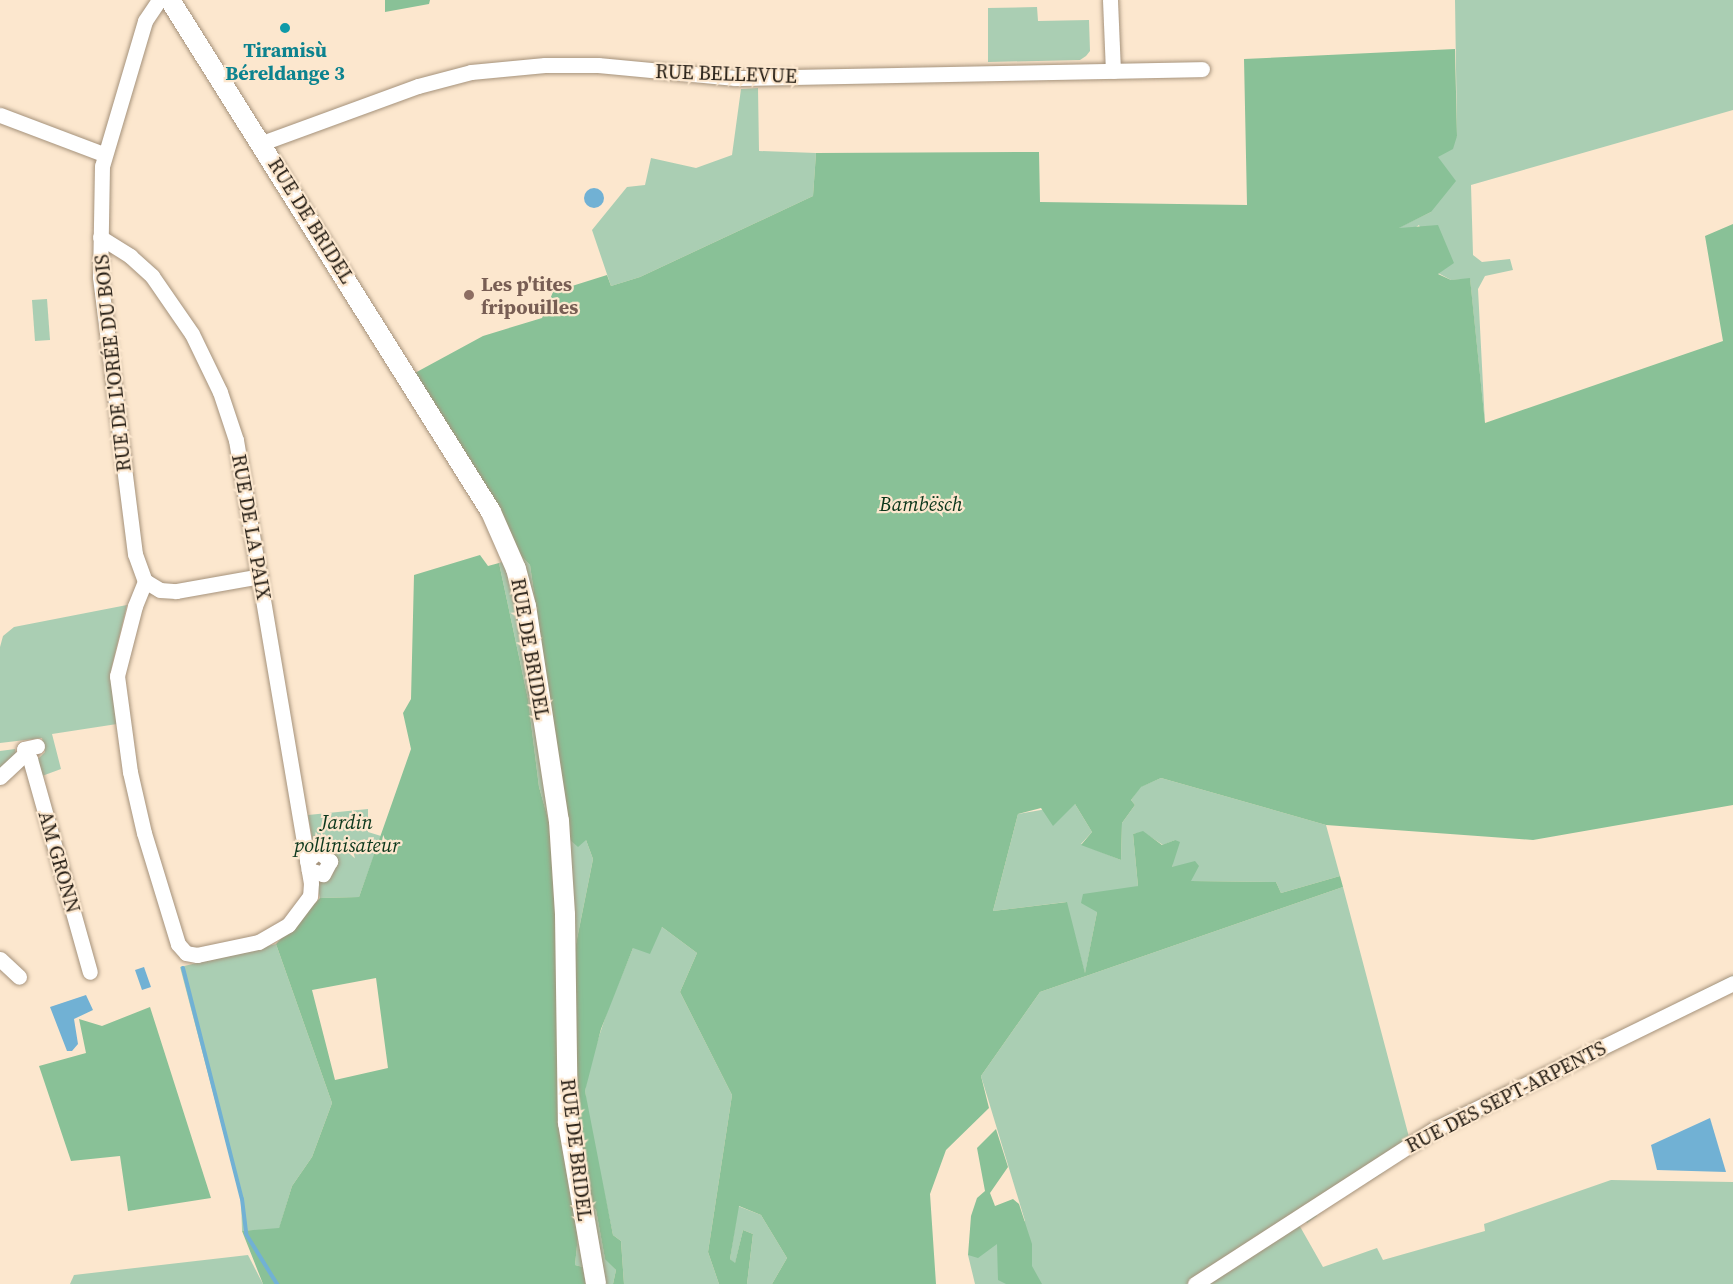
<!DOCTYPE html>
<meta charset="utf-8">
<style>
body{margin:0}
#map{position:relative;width:1733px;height:1284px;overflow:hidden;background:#fce7ce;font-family:"Source Serif 4",serif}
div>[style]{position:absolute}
.green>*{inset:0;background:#aaceb3}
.forest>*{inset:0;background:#89c197}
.water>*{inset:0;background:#71b1d4}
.round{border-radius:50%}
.stream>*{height:4px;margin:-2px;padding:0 2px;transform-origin:2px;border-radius:2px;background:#71b1d4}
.roads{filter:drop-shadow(0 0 2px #a5927b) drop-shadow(0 0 2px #a5927b)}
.minor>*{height:15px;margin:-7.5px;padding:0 7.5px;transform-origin:7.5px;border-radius:7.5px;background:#fff}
.major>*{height:20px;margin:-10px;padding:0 10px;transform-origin:10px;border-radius:10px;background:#fff}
.dots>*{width:16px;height:16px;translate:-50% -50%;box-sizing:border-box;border:3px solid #fce7ce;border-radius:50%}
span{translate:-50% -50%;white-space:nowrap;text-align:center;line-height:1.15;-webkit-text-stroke:4.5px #fce7ce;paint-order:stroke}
.culture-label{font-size:20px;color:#0d838f;font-weight:700}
.street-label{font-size:20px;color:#282017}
.education-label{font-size:20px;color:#785e54;font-weight:700}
.left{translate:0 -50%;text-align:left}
.park-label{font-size:20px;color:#0a361b;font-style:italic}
</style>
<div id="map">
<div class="green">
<i style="clip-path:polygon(1455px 0,1733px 0,1733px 110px,1471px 185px,1473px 255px,1482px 262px,1510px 259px,1513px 270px,1485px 276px,1478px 289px,1485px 424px,1470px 279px,1451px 280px,1438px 273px,1419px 225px,1412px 230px,1398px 228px,1431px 212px,1438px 156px,1457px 136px)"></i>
<i style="clip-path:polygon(1037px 7px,1038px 21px,1089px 20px,1090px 51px,1086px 56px,1080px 60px,988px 62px,988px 8px)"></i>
<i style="clip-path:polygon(758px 88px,759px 151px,816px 153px,813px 196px,640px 277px,611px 286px,592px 230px,627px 187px,645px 185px,651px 158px,696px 168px,732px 155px,741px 89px)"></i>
<i style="clip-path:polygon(47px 299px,50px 340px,35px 341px,32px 300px)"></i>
<i style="clip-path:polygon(520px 555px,530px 565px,569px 839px,586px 840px,593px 859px,575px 949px,587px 1197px,596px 1210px,605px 1258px,616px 1270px,613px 1284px,586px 1284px,583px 1267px,575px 1265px,578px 1236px,560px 1123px,549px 822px,539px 787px,528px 699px,499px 563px)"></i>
<i style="clip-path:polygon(127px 605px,110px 674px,117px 724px,52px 734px,61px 769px,42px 776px,37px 760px,45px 752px,42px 738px,0 743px,0 647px,3px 636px,14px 627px)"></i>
<i style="clip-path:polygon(15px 749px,16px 755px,0 770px,0 751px)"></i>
<i style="clip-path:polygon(1161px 778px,1326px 825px,1340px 876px,1281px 893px,1276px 882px,1191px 881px,1172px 868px,1175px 840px,1163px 845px,1143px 832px,1133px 834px,1138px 886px,1097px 912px,1085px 974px,1066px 902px,993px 911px,1018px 814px,1075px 804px,1092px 832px,1081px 844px,1121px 860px,1122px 823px,1135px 805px,1131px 800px,1140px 787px)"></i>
<i style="clip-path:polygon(368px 809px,368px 832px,381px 836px,359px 897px,320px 898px,317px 883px,332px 876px,337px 860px,325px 844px,313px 842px,308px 815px)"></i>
<i style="clip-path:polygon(1343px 887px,1409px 1137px,1733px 975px,1733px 990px,1435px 1136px,1436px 1140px,1413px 1150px,1378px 1176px,1315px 1213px,1317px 1216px,1307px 1223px,1304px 1219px,1298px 1223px,1323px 1267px,1377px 1248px,1383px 1260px,1485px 1231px,1484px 1224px,1611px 1180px,1733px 1182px,1733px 1284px,975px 1284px,968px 1255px,1025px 1221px,981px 1076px,1040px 992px)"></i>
<i style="clip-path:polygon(662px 927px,697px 953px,680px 992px,732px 1095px,708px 1252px,719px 1284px,624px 1284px,621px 1241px,613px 1235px,588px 1115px,585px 1091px,589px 1067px,608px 1009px,633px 948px)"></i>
<i style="clip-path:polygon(276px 944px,332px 1103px,312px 1157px,292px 1186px,279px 1229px,242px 1231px,241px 1199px,180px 967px)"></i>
<i style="clip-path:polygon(738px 1206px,761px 1215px,787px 1258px,772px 1284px,747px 1284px,753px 1234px,743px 1230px,735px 1264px,730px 1259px)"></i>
<i style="clip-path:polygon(248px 1255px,263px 1284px,70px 1284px,74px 1275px)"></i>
</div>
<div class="forest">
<i style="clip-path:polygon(385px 0,430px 0,429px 4px,385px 12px)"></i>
<i style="clip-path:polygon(1455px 49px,1457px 136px,1453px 149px,1438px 157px,1456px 181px,1431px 212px,1399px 228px,1438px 225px,1454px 263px,1438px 274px,1451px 280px,1470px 278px,1485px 423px,1723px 341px,1705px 236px,1733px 224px,1733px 805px,1533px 840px,1326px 825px,1161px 778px,1141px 787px,1131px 800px,1135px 805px,1122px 823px,1121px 860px,1081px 845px,1092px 832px,1075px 804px,1053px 826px,1041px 808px,1018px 814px,993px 911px,1067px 902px,1085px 973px,1097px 912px,1081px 903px,1083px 894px,1138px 886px,1133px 834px,1143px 831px,1162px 845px,1175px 840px,1180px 842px,1172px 867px,1195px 861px,1199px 866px,1191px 881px,1276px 882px,1281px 893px,1340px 876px,1343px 887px,1040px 992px,981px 1076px,989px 1108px,946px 1150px,930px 1194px,936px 1284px,772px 1284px,787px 1258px,761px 1215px,739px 1206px,730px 1259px,735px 1263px,743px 1230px,753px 1234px,747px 1284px,719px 1284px,708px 1252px,732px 1095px,680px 992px,697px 953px,662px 927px,650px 954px,633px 948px,601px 1029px,585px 1091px,613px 1235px,621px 1241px,624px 1284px,613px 1284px,616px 1270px,605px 1259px,596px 1210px,587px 1198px,576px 1122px,575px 949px,593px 859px,586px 840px,578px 847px,569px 839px,530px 565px,520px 555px,413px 374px,483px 336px,542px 318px,553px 292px,607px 275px,611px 286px,640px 277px,813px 196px,816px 153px,1039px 152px,1040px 202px,1247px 205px,1244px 59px)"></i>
<i style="clip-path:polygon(evenodd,480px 555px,488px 566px,499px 563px,528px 699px,539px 787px,549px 822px,556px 928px,560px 1123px,578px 1236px,575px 1265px,583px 1267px,586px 1284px,263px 1284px,242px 1231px,279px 1228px,292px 1186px,312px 1157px,332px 1103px,276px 944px,320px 898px,359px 897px,411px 749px,403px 713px,411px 699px,414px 575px,480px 555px,376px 978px,388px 1068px,335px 1080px,312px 990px,376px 978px)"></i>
<i style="clip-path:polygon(150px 1007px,211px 1198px,128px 1211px,120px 1156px,71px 1161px,39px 1066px,86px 1053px,79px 1019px,102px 1026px)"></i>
<i style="clip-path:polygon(996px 1129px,1008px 1167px,990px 1193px,995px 1206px,1013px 1199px,1019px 1204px,1032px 1244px,1032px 1266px,1042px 1284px,1006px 1284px,998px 1280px,997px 1244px,978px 1258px,968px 1255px,971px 1216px,977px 1198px,985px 1191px,977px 1148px)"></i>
</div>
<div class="water">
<i class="round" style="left:584px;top:188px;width:20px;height:20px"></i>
<i style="clip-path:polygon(144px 967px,151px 987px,142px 990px,135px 970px)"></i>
<i style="clip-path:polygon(86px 995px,93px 1010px,74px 1019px,78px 1044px,72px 1051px,67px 1051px,50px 1007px)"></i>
<i style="clip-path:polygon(1710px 1118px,1726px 1172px,1657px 1170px,1651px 1145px)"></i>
</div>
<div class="stream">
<i style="left:183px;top:968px;width:238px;rotate:75.7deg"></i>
<i style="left:242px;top:1199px;width:35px;rotate:83deg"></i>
<i style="left:246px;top:1234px;width:59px;rotate:58.2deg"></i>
</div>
<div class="roads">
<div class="minor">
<i style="left:159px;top:0;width:25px;rotate:124deg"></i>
<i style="left:145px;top:21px;width:151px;rotate:106.5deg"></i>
<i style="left:102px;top:166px;width:111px;rotate:91deg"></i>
<i style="left:100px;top:277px;width:279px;rotate:82.8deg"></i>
<i style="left:135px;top:554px;width:29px;rotate:70deg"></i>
<i style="left:145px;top:581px;width:17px;rotate:31deg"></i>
<i style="left:160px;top:590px;width:16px;rotate:4deg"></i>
<i style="left:176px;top:591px;width:85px;rotate:-10.1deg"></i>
<i style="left:1110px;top:0;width:71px;rotate:87.6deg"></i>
<i style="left:0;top:115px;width:110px;rotate:20.7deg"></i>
<i style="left:262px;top:143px;width:166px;rotate:-20.1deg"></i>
<i style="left:418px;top:86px;width:55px;rotate:-14.8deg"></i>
<i style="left:471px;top:72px;width:74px;rotate:-5.4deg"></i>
<i style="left:545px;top:65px;width:53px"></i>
<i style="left:598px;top:65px;width:138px;rotate:5.4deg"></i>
<i style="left:735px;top:78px;width:467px;rotate:-1.1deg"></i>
<i style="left:100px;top:237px;width:36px;rotate:32deg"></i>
<i style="left:130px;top:256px;width:30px;rotate:42deg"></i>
<i style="left:152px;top:276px;width:70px;rotate:55.4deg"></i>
<i style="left:192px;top:334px;width:64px;rotate:64.2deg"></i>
<i style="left:220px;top:392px;width:51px;rotate:71.6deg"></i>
<i style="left:236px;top:440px;width:449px;rotate:80.4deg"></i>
<i style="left:311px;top:883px;width:13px;rotate:94deg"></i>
<i style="left:310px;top:896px;width:36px;rotate:127deg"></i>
<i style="left:288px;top:925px;width:34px;rotate:150deg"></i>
<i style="left:258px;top:942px;width:62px;rotate:168deg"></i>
<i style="left:197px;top:955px;width:11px;rotate:-170deg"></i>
<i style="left:186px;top:953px;width:12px;rotate:-132deg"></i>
<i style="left:178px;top:944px;width:116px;rotate:-107deg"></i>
<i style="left:144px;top:833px;width:63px;rotate:-102.9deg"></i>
<i style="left:130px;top:772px;width:97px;rotate:-97.7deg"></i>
<i style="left:117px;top:676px;width:72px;rotate:-75.6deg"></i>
<i style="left:135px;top:606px;width:27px;rotate:-68deg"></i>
<i style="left:37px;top:746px;width:13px;rotate:167deg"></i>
<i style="left:24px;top:749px;width:12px;rotate:59deg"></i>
<i style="left:30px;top:759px;width:221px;rotate:74.3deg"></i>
<i style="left:0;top:777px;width:35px;rotate:-43deg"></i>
<i style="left:307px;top:861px;width:15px;rotate:-42deg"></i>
<i style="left:318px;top:851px;width:16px;rotate:40deg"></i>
<i style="left:330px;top:861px;width:15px;rotate:118deg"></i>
<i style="left:323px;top:874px;width:15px;rotate:-164deg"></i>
<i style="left:0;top:959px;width:26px;rotate:43deg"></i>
<i style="left:1195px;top:1284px;width:286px;rotate:-32.9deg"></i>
<i style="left:1435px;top:1129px;width:332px;rotate:-26.1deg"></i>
</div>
<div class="major">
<i style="left:170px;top:0;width:604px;rotate:57.91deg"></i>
<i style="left:491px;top:512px;width:62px;rotate:66.3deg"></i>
<i style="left:516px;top:569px;width:38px;rotate:75deg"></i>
<i style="left:526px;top:606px;width:218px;rotate:81.3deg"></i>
<i style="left:559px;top:821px;width:94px;rotate:86.3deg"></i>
<i style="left:565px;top:915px;width:208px;rotate:89.2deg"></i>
<i style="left:568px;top:1123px;width:163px;rotate:80.1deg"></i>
</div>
</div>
<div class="dots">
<i style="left:285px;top:28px;background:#0f9aa8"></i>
<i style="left:469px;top:295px;background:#8d6e63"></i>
</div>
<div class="culture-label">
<span style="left:285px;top:62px">Tiramisù<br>Béreldange 3</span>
</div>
<div class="street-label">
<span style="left:726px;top:74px;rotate:2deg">RUE BELLEVUE</span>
<span style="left:311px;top:221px;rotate:58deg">RUE DE BRIDEL</span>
<span style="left:113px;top:363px;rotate:-96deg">RUE DE L'ORÉE DU BOIS</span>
<span style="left:251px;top:527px;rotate:80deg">RUE DE LA PAIX</span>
<span style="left:530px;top:649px;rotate:80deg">RUE DE BRIDEL</span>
<span style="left:59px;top:862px;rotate:74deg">AM GRONN</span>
<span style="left:1506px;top:1097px;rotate:-27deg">RUE DES SEPT-ARPENTS</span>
<span style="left:576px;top:1150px;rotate:83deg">RUE DE BRIDEL</span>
</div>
<div class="education-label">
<span class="left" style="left:481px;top:296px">Les p'tites<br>fripouilles</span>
</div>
<div class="park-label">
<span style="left:921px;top:504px">Bambësch</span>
<span style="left:347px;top:834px">Jardin<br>pollinisateur</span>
</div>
</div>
